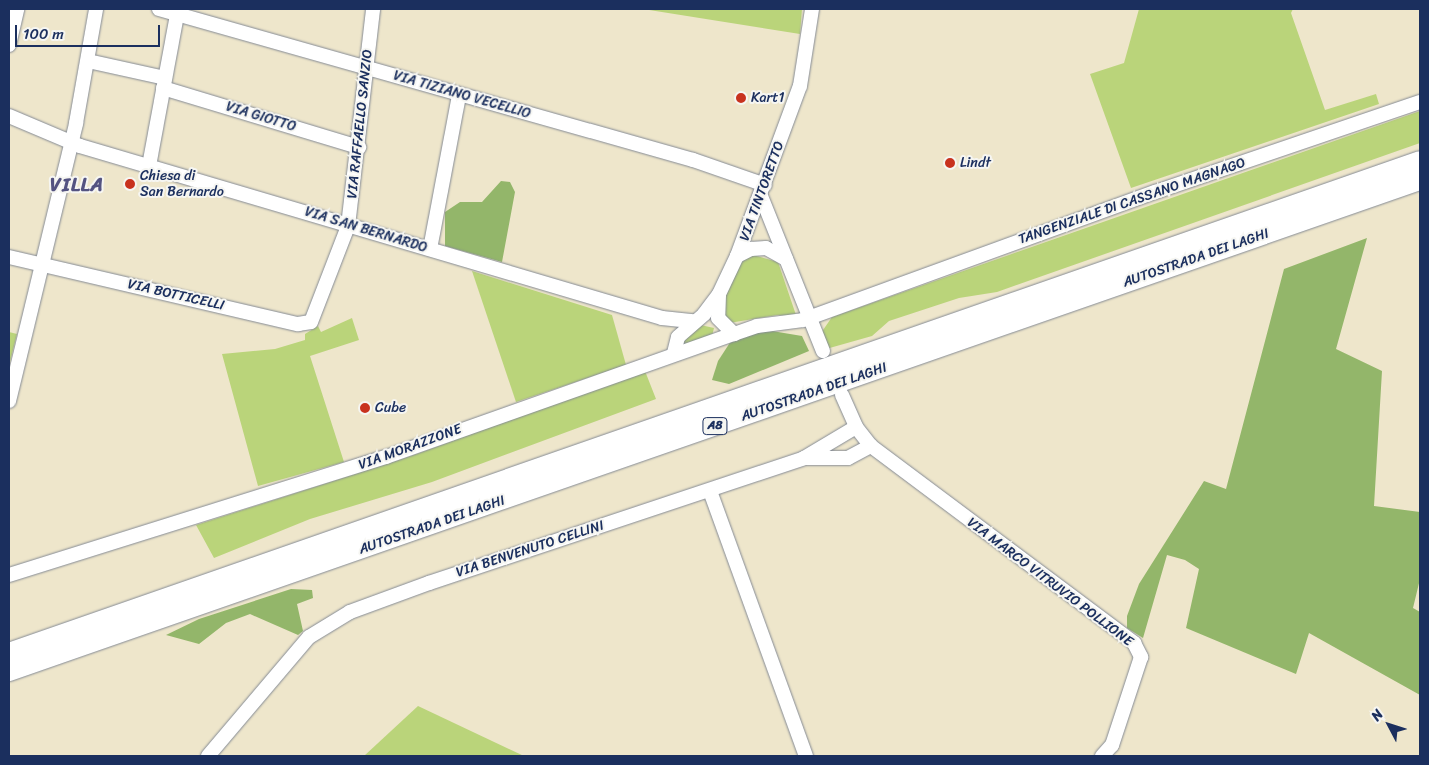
<!DOCTYPE html>
<style>
body{margin:0}
#map{position:relative;width:1429px;height:765px;overflow:hidden;background:#eee6cb;font-family:Sriracha,sans-serif}
div>[style]{position:absolute}
.green>*{inset:0;background:#bad47a}
.forest>*{inset:0;background:#93b66a}
.roads{filter:drop-shadow(0 0 1px #848a94) drop-shadow(0 0 1px #848a94)}
.minor>*{height:14px;margin:-7px;padding:0 7px;transform-origin:7px;border-radius:7px;background:#fff}
.highway>*{height:20px;margin:-10px;padding:0 10px;transform-origin:10px;border-radius:10px;background:#fff}
.dots>*{width:14px;height:14px;translate:-50% -50%;box-sizing:border-box;border:2px solid #f6f6f2;border-radius:50%}
span{translate:-50% -50%;white-space:nowrap;text-align:center;line-height:1.15;-webkit-text-stroke:4px #f6f6f2;paint-order:stroke}
.shield-label span{padding:1px 4px;background:#f6f6f2;border:1px solid;border-radius:4px;-webkit-text-stroke-width:0}
.shield-label{font-size:12px;color:#1b2f5e;font-weight:700}
.street-label{font-size:14px;color:#1b2f5e}
.poi-label{font-size:14px;color:#1b2f5e}
.left{translate:0 -50%;text-align:left}
.district-label{font-size:19px;color:#545381;font-weight:700;letter-spacing:1px}
.frame{position:absolute;inset:0;border:10px solid #1b2f5e;pointer-events:none}
.north{position:absolute;left:1364px;top:700px;width:50px;height:50px;-webkit-text-stroke:4px #f6f6f2;paint-order:stroke;rotate:310deg;font-size:14px;font-weight:700;line-height:20px;text-align:center;color:#1b2f5e}
.north::after{content:'';display:block;margin:auto;width:18px;height:22px;background:#1b2f5e;clip-path:polygon(50% 0,100% 100%,50% 72%,0 100%)}
.scale{position:absolute;left:15px;top:25px;width:145px;height:22px;box-sizing:border-box;border:2px solid #1b2f5e;border-top:0;padding-left:6px;font-size:15px;line-height:18px;white-space:nowrap;color:#1b2f5e;-webkit-text-stroke:4px #f6f6f2;paint-order:stroke}
</style>
<div id="map">
<div class="green">
<i style="clip-path:polygon(643px 9px,802px 9px,800px 34px)"></i>
<i style="clip-path:polygon(1139px 9px,1293px 9px,1291px 13px,1325px 110px,1376px 94px,1379px 104px,1131px 188px,1090px 74px,1124px 63px)"></i>
<i style="clip-path:polygon(1420px 111px,1420px 143px,997px 292px,959px 298px,889px 321px,872px 336px,826px 349px,821px 333px,832px 317px)"></i>
<i style="clip-path:polygon(753px 255px,778px 262px,796px 315px,791px 318px,778px 315px,729px 323px,722px 319px,720px 298px,740px 262px)"></i>
<i style="clip-path:polygon(472px 271px,612px 315px,626px 365px,516px 402px)"></i>
<i style="clip-path:polygon(352px 318px,359px 340px,310px 356px,344px 462px,258px 486px,222px 354px,275px 349px,305px 340px,305px 334px,318px 326px,321px 332px)"></i>
<i style="clip-path:polygon(696px 324px,714px 328px,712px 336px,685px 345px,680px 342px)"></i>
<i style="clip-path:polygon(9px 332px,17px 334px,9px 366px)"></i>
<i style="clip-path:polygon(645px 371px,656px 399px,432px 482px,310px 519px,214px 558px,196px 525px,411px 456px)"></i>
<i style="clip-path:polygon(418px 706px,524px 756px,364px 756px)"></i>
</div>
<div class="forest">
<i style="clip-path:polygon(501px 181px,510px 182px,515px 192px,502px 262px,445px 246px,445px 212px,460px 202px,482px 202px)"></i>
<i style="clip-path:polygon(1367px 238px,1336px 349px,1382px 371px,1374px 506px,1420px 512px,1420px 579px,1413px 608px,1420px 612px,1420px 695px,1309px 633px,1296px 674px,1186px 628px,1199px 569px,1185px 560px,1167px 555px,1143px 638px,1127px 628px,1127px 616px,1139px 584px,1204px 481px,1226px 489px,1284px 269px)"></i>
<i style="clip-path:polygon(772px 331px,802px 336px,809px 351px,729px 384px,712px 380px,718px 361px,731px 341px,748px 333px)"></i>
<i style="clip-path:polygon(291px 589px,312px 590px,313px 598px,297px 604px,303px 631px,298px 635px,250px 614px,226px 623px,199px 644px,166px 635px,199px 619px)"></i>
</div>
<div class="roads">
<div class="minor">
<i style="left:159px;top:9px;width:555px;rotate:15.79deg"></i>
<i style="left:693px;top:160px;width:76px;rotate:19.1deg"></i>
<i style="left:9px;top:45px;width:37px;rotate:-77deg"></i>
<i style="left:88px;top:61px;width:79px;rotate:12.4deg"></i>
<i style="left:163px;top:88px;width:205px;rotate:16.8deg"></i>
<i style="left:9px;top:116px;width:77px;rotate:22.9deg"></i>
<i style="left:80px;top:146px;width:607px;rotate:16.46deg"></i>
<i style="left:662px;top:318px;width:31px;rotate:6deg"></i>
<i style="left:149px;top:166px;width:160px;rotate:-79.5deg"></i>
<i style="left:761px;top:196px;width:167px;rotate:68.2deg"></i>
<i style="left:430px;top:249px;width:156px;rotate:-79.3deg"></i>
<i style="left:737px;top:256px;width:16px;rotate:-27deg"></i>
<i style="left:751px;top:249px;width:15px;rotate:-4deg"></i>
<i style="left:766px;top:248px;width:23px;rotate:29deg"></i>
<i style="left:9px;top:257px;width:297px;rotate:13.1deg"></i>
<i style="left:298px;top:324px;width:13px;rotate:-9deg"></i>
<i style="left:311px;top:322px;width:103px;rotate:-68.9deg"></i>
<i style="left:348px;top:226px;width:218px;rotate:-83.4deg"></i>
<i style="left:719px;top:295px;width:23px;rotate:92deg"></i>
<i style="left:718px;top:318px;width:23px;rotate:45deg"></i>
<i style="left:674px;top:353px;width:16px;rotate:-76deg"></i>
<i style="left:678px;top:337px;width:35px;rotate:-41deg"></i>
<i style="left:704px;top:314px;width:25px;rotate:-53deg"></i>
<i style="left:719px;top:294px;width:42px;rotate:-64.7deg"></i>
<i style="left:737px;top:256px;width:181px;rotate:-69.7deg"></i>
<i style="left:800px;top:86px;width:78px;rotate:-81.1deg"></i>
<i style="left:842px;top:395px;width:35px;rotate:66deg"></i>
<i style="left:856px;top:427px;width:24px;rotate:52deg"></i>
<i style="left:871px;top:446px;width:329px;rotate:36.8deg"></i>
<i style="left:1134px;top:643px;width:16px;rotate:63deg"></i>
<i style="left:1141px;top:657px;width:93px;rotate:108.2deg"></i>
<i style="left:1112px;top:745px;width:15px;rotate:132deg"></i>
<i style="left:9px;top:401px;width:286px;rotate:-76.4deg"></i>
<i style="left:76px;top:123px;width:116px;rotate:-80deg"></i>
<i style="left:856px;top:427px;width:61px;rotate:149.2deg"></i>
<i style="left:804px;top:458px;width:44px"></i>
<i style="left:848px;top:458px;width:26px;rotate:-28deg"></i>
<i style="left:710px;top:491px;width:282px;rotate:70.1deg"></i>
<i style="left:9px;top:575px;width:395px;rotate:-17.4deg"></i>
<i style="left:386px;top:457px;width:369px;rotate:-19.5deg"></i>
<i style="left:734px;top:334px;width:24px;rotate:-19deg"></i>
<i style="left:757px;top:326px;width:46px;rotate:-7.4deg"></i>
<i style="left:803px;top:320px;width:375px;rotate:-20deg"></i>
<i style="left:1155px;top:192px;width:280px;rotate:-18.8deg"></i>
<i style="left:208px;top:756px;width:156px;rotate:-49.7deg"></i>
<i style="left:309px;top:637px;width:48px;rotate:-31.4deg"></i>
<i style="left:350px;top:612px;width:84px;rotate:-20.2deg"></i>
<i style="left:429px;top:583px;width:395px;rotate:-18.4deg"></i>
</div>
<div class="highway">
<i style="left:9px;top:653px;width:1494px;rotate:-19.22deg"></i>
<i style="left:9px;top:671px;width:1494px;rotate:-19.19deg"></i>
</div>
</div>
<div class="dots">
<i style="left:741px;top:98px;background:#c8321e"></i>
<i style="left:950px;top:163px;background:#c8321e"></i>
<i style="left:130px;top:184px;background:#c8321e"></i>
<i style="left:365px;top:408px;background:#c8321e"></i>
</div>
<div class="shield-label">
<span style="left:715px;top:426px">A8</span>
</div>
<div class="street-label">
<span style="left:462px;top:95px;rotate:16deg">VIA TIZIANO VECELLIO</span>
<span style="left:261px;top:117px;rotate:17deg">VIA GIOTTO</span>
<span style="left:360px;top:124px;rotate:-84deg">VIA RAFFAELLO SANZIO</span>
<span style="left:762px;top:191px;rotate:-70deg">VIA TINTORETTO</span>
<span style="left:1132px;top:201px;rotate:-19deg">TANGENZIALE DI CASSANO MAGNAGO</span>
<span style="left:366px;top:230px;rotate:17deg">VIA SAN BERNARDO</span>
<span style="left:1196px;top:258px;rotate:-19deg">AUTOSTRADA DEI LAGHI</span>
<span style="left:176px;top:295px;rotate:13deg">VIA BOTTICELLI</span>
<span style="left:814px;top:392px;rotate:-19deg">AUTOSTRADA DEI LAGHI</span>
<span style="left:410px;top:447px;rotate:-20deg">VIA MORAZZONE</span>
<span style="left:432px;top:525px;rotate:-19deg">AUTOSTRADA DEI LAGHI</span>
<span style="left:530px;top:549px;rotate:-18deg">VIA BENVENUTO CELLINI</span>
<span style="left:1050px;top:582px;rotate:37deg">VIA MARCO VITRUVIO POLLIONE</span>
</div>
<div class="poi-label">
<span class="left" style="left:751px;top:98px">Kart1</span>
<span class="left" style="left:960px;top:163px">Lindt</span>
<span class="left" style="left:140px;top:184px">Chiesa di<br>San Bernardo</span>
<span class="left" style="left:375px;top:408px">Cube</span>
</div>
<div class="district-label">
<span style="left:77px;top:185px">VILLA</span>
</div>
<div class="frame"></div>
<div class="north">N</div>
<div class="scale">100 m</div>
</div>
